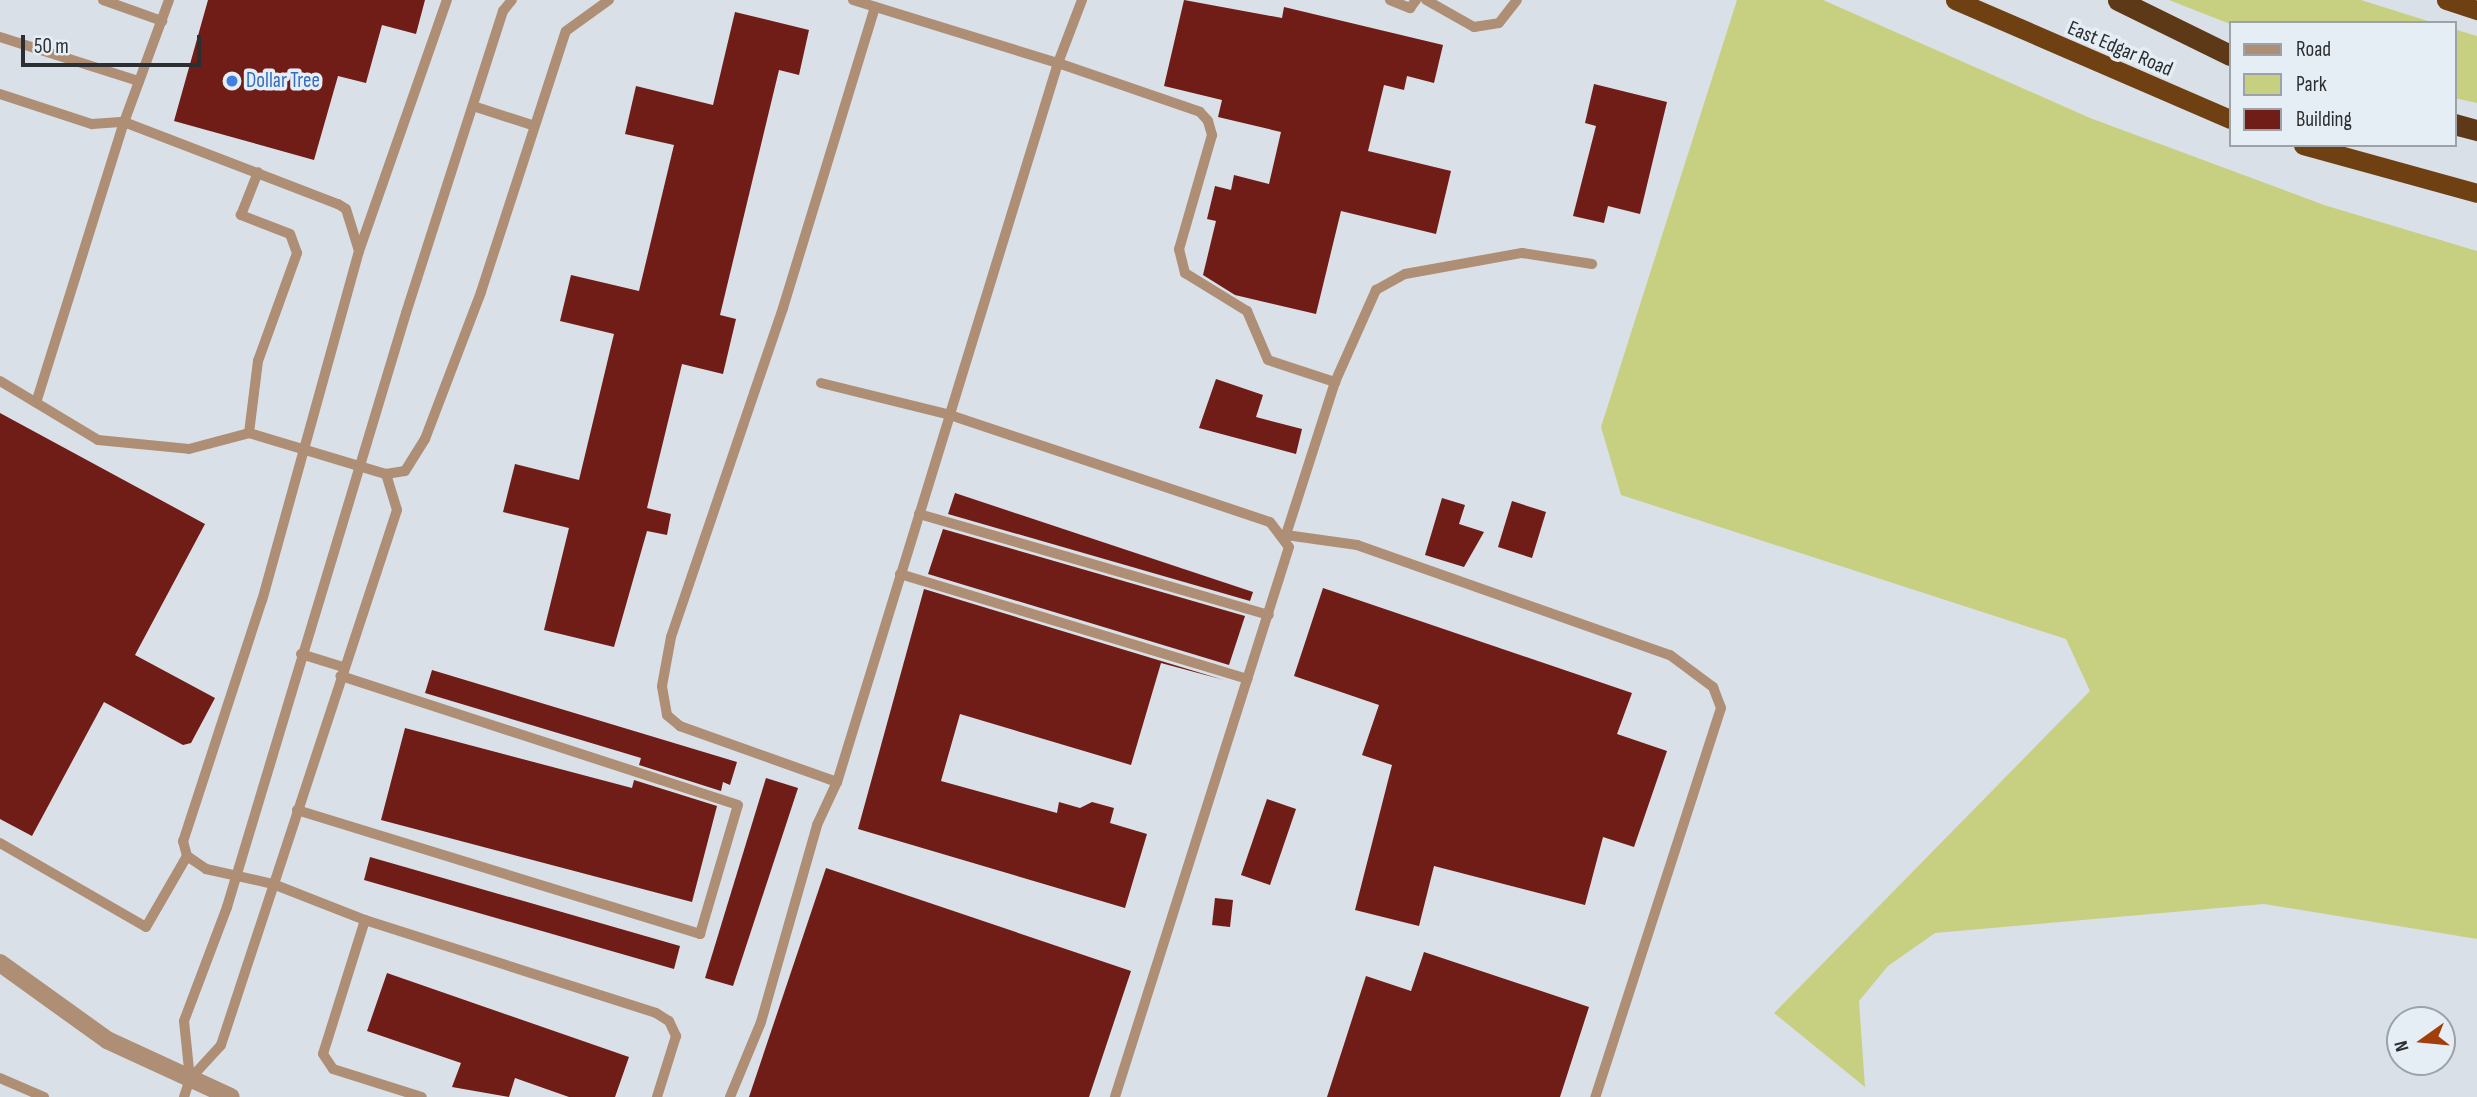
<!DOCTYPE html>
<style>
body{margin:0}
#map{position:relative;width:2477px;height:1097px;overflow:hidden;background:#d9e0e7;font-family:"Sofia Sans Condensed",sans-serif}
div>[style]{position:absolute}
.green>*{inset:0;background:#c7d081}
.building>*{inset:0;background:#701c17}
.service>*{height:10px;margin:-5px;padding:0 5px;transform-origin:5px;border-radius:5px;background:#ae8e74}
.tertiary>*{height:18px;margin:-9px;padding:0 9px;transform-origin:9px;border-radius:9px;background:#ae8e74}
.trunk>*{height:19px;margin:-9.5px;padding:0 9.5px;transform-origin:9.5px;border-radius:9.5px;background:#6f4112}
.motorway>*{height:21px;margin:-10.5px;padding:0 10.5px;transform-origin:10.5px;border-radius:10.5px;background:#5e3917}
.dots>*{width:19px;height:19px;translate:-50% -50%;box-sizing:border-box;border:4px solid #e6eef5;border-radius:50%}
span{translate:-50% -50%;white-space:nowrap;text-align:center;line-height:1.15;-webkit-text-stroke:7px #e6eef5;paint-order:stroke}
.street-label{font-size:21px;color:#2c2f31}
.shop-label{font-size:21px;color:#366cbe}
.left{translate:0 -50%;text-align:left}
.legend{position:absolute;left:2229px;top:21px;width:228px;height:126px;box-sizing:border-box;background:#e6eef5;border:2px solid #9ca2a7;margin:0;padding:9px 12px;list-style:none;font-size:21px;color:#2c2f31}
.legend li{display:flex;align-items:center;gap:14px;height:35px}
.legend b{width:35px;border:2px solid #9ca2a7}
.north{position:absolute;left:2386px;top:1006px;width:70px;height:70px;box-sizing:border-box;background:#e6eef5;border:2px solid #9ca2a7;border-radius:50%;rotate:255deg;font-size:19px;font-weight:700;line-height:28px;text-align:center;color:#2c2f31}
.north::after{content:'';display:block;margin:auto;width:24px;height:32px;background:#a23e0a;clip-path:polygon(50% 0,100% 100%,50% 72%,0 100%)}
.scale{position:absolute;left:21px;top:35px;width:180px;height:32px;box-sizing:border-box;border:4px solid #2c2f31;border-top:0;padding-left:9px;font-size:21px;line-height:24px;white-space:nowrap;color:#2c2f31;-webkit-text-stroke:5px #e6eef5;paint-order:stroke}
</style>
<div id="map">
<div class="green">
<i style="clip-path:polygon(1737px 0,1823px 0,2090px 118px,2324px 205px,2477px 251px,2477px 939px,2264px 904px,1935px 933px,1888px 966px,1859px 1001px,1865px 1087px,1774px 1013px,2090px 691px,2066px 639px,1621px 495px,1601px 427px)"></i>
<i style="clip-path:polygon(2169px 0,2361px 0,2434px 23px,2230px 24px)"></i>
<i style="clip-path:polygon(2454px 29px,2477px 36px,2477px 103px,2454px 98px)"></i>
</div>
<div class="building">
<i style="clip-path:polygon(208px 0,425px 0,416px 34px,382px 25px,366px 83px,338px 76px,314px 160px,174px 121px)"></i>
<i style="clip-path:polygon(1184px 0,1282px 18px,1284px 7px,1443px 45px,1434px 83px,1407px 76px,1404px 90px,1384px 85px,1368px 151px,1451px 171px,1436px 234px,1341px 211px,1316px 314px,1235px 295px,1203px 275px,1216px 221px,1207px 219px,1215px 186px,1231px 190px,1234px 175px,1269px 184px,1281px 132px,1218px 117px,1222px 100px,1164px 86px)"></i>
<i style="clip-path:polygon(735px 12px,809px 30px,799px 75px,779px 70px,720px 315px,736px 319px,723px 374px,682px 364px,647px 508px,671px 514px,667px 535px,647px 531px,614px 647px,544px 630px,569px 528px,503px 512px,515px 464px,579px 480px,614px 334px,560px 321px,571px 275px,639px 291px,674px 145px,625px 134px,636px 86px,713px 105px)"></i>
<i style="clip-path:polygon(1594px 84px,1667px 102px,1640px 214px,1608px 206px,1604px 223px,1573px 216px,1596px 126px,1585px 123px)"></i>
<i style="clip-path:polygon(1216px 379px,1263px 395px,1256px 417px,1302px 429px,1296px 454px,1199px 428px)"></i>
<i style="clip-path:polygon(0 413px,205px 524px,135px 655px,215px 698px,191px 743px,183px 745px,104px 702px,32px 836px,0 819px)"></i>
<i style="clip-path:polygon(955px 493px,1253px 592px,1250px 601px,948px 514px)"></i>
<i style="clip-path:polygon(1442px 498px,1465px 505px,1459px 524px,1484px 532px,1464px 567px,1425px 555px)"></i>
<i style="clip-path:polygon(1512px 501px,1546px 512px,1532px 558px,1498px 547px)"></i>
<i style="clip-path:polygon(943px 529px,1245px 616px,1229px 665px,928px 574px)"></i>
<i style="clip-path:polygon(1323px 588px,1632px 693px,1617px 734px,1667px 751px,1634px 847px,1603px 837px,1585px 905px,1434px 866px,1419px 926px,1355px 910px,1392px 765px,1362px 755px,1379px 705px,1294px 676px)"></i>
<i style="clip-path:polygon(924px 589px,1224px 680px,1161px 663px,1131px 765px,960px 714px,941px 781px,1057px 813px,1059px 802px,1080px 808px,1092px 802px,1114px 808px,1110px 823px,1147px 834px,1125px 908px,858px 829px)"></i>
<i style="clip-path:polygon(432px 670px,737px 762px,730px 785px,723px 782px,721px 791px,639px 765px,641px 758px,425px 693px)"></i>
<i style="clip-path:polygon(405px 728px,632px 788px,634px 780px,717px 806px,692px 902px,381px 820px)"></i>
<i style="clip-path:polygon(766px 778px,798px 788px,733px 986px,705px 978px)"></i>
<i style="clip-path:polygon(1267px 799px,1296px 809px,1270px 885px,1241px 875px)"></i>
<i style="clip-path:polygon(370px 857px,680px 946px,674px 969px,364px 880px)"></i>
<i style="clip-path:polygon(826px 868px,1131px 971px,1089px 1097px,749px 1097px)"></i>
<i style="clip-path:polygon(1215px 898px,1233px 900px,1230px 927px,1212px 925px)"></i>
<i style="clip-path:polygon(1424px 952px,1589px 1007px,1560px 1097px,1327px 1097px,1366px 976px,1411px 991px)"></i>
<i style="clip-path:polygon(387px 973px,629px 1057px,615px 1097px,569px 1097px,515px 1078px,509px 1097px,452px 1087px,461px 1063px,367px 1031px)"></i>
</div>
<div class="service">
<i style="left:103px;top:0;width:63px;rotate:19.6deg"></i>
<i style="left:169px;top:0;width:130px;rotate:110.2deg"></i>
<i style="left:124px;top:122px;width:229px;rotate:21deg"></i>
<i style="left:338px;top:204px;width:9px;rotate:32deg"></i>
<i style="left:346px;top:209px;width:44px;rotate:72.8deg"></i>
<i style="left:359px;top:251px;width:362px;rotate:105.5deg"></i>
<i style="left:262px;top:600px;width:254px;rotate:108.1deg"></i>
<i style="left:183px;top:841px;width:16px;rotate:75deg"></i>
<i style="left:187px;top:856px;width:23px;rotate:34deg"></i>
<i style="left:206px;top:869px;width:69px;rotate:12.6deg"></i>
<i style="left:273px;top:884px;width:99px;rotate:21.4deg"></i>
<i style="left:365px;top:920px;width:305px;rotate:17.7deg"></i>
<i style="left:656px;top:1013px;width:15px;rotate:32deg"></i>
<i style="left:669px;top:1021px;width:17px;rotate:65deg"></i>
<i style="left:676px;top:1036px;width:64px;rotate:107.3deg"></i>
<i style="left:853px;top:0;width:214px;rotate:17.1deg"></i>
<i style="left:1058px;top:63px;width:368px;rotate:107.1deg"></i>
<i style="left:950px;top:415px;width:337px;rotate:18.5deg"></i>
<i style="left:1270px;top:522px;width:31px;rotate:53deg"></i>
<i style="left:1289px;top:547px;width:577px;rotate:107.56deg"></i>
<i style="left:1082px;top:0;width:67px;rotate:110.9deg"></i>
<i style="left:1058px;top:63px;width:150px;rotate:19deg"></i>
<i style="left:1200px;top:112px;width:12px;rotate:48deg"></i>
<i style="left:1208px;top:121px;width:15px;rotate:74deg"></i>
<i style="left:1212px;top:135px;width:119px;rotate:106.1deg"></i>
<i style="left:1179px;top:249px;width:25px;rotate:76deg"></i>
<i style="left:1185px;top:273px;width:73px;rotate:31.5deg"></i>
<i style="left:1247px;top:311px;width:53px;rotate:66.8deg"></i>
<i style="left:1268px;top:360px;width:71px;rotate:18.2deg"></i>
<i style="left:1335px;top:382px;width:161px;rotate:107.8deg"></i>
<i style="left:1286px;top:535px;width:72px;rotate:8deg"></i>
<i style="left:1357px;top:545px;width:332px;rotate:19.4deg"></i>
<i style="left:1670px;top:655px;width:54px;rotate:36.7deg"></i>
<i style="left:1713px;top:687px;width:22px;rotate:69deg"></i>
<i style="left:1721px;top:708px;width:409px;rotate:107.9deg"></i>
<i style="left:1390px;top:0;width:22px;rotate:22deg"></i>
<i style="left:1410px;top:8px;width:10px;rotate:-53deg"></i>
<i style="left:1426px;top:0;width:55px;rotate:29.4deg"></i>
<i style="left:1474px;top:27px;width:25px;rotate:-9deg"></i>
<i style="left:1499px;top:23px;width:29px;rotate:-52deg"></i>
<i style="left:0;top:37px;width:146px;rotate:17.6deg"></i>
<i style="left:0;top:94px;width:97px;rotate:18.1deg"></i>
<i style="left:92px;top:124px;width:32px;rotate:-4deg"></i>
<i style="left:124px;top:122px;width:294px;rotate:107.4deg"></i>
<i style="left:473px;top:106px;width:62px;rotate:17.9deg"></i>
<i style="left:359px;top:251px;width:266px;rotate:-70.7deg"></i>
<i style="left:0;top:381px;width:114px;rotate:31deg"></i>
<i style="left:98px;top:440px;width:91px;rotate:5.6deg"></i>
<i style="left:189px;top:449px;width:62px;rotate:-14.9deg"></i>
<i style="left:249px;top:433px;width:143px;rotate:16.7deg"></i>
<i style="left:386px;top:474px;width:19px;rotate:-9deg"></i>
<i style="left:405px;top:471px;width:38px;rotate:-58deg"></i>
<i style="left:425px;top:439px;width:157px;rotate:-69.1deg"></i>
<i style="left:481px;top:292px;width:274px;rotate:-72deg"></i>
<i style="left:566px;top:31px;width:53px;rotate:-35.8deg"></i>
<i style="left:1335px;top:382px;width:101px;rotate:-66deg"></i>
<i style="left:1376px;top:290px;width:33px;rotate:-29deg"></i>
<i style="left:1405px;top:274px;width:119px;rotate:-10.2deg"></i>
<i style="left:1522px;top:253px;width:71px;rotate:8.9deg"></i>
<i style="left:821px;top:383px;width:133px;rotate:13.9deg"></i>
<i style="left:950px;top:415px;width:384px;rotate:107.1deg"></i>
<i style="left:837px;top:782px;width:167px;rotate:-160.4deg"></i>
<i style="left:680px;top:726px;width:17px;rotate:-140deg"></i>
<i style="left:667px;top:715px;width:29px;rotate:-100deg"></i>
<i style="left:662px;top:686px;width:50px;rotate:-79.6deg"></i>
<i style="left:671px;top:637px;width:348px;rotate:-71.2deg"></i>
<i style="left:783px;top:308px;width:315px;rotate:-73deg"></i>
<i style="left:249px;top:433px;width:73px;rotate:-82.9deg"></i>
<i style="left:258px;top:361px;width:115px;rotate:-70.1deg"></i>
<i style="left:297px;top:253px;width:20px;rotate:-110deg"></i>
<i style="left:290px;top:234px;width:53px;rotate:-158.8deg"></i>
<i style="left:241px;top:215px;width:46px;rotate:-68.4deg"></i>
<i style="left:919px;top:514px;width:364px;rotate:16.1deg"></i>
<i style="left:900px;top:574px;width:363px;rotate:16.8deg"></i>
<i style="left:301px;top:654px;width:44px;rotate:17.2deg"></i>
<i style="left:297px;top:810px;width:422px;rotate:17.1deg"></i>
<i style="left:700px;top:934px;width:134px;rotate:-73.6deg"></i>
<i style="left:738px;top:805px;width:418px;rotate:-162deg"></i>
<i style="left:0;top:843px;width:168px;rotate:29.9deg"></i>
<i style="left:146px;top:927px;width:82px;rotate:-60deg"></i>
<i style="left:365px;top:920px;width:140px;rotate:107.4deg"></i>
<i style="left:323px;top:1054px;width:18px;rotate:56deg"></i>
<i style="left:333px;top:1069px;width:93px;rotate:17.5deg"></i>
<i style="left:0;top:1078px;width:48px;rotate:23.4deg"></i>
<i style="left:190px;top:1079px;width:58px;rotate:-95.9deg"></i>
<i style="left:184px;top:1021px;width:122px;rotate:-69.3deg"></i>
<i style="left:227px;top:907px;width:620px;rotate:-73.23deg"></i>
<i style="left:406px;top:313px;width:317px;rotate:-72.2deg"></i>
<i style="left:503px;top:11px;width:14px;rotate:-51deg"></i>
<i style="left:184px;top:1097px;width:19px;rotate:-72deg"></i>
<i style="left:190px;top:1079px;width:46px;rotate:-47.6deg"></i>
<i style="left:221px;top:1045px;width:563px;rotate:-71.79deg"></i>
<i style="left:397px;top:510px;width:38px;rotate:-107deg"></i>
<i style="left:730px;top:1097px;width:81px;rotate:-67.5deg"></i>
<i style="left:761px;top:1022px;width:205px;rotate:-74.1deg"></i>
<i style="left:817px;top:825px;width:47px;rotate:-65.1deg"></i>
</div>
<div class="tertiary">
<i style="left:0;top:963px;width:132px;rotate:35.7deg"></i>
<i style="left:107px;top:1040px;width:136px;rotate:24.7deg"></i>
</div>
<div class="trunk">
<i style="left:1955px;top:0;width:300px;rotate:23.4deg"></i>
<i style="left:2446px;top:0;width:33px;rotate:18deg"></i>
<i style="left:2303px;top:145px;width:180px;rotate:15.4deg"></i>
</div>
<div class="motorway">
<i style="left:2118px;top:0;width:125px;rotate:26.2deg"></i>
<i style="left:2454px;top:124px;width:24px;rotate:15deg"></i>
</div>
<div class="dots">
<i style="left:232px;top:81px;background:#3f7fe0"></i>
</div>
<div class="street-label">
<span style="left:2120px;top:49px;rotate:23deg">East Edgar Road</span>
</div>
<div class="shop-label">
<span class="left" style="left:246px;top:81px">Dollar Tree</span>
</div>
<ul class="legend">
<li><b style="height:9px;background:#ae8e74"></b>Road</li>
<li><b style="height:19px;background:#c7d081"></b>Park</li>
<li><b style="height:19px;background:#701c17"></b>Building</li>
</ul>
<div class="north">N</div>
<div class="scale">50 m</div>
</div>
